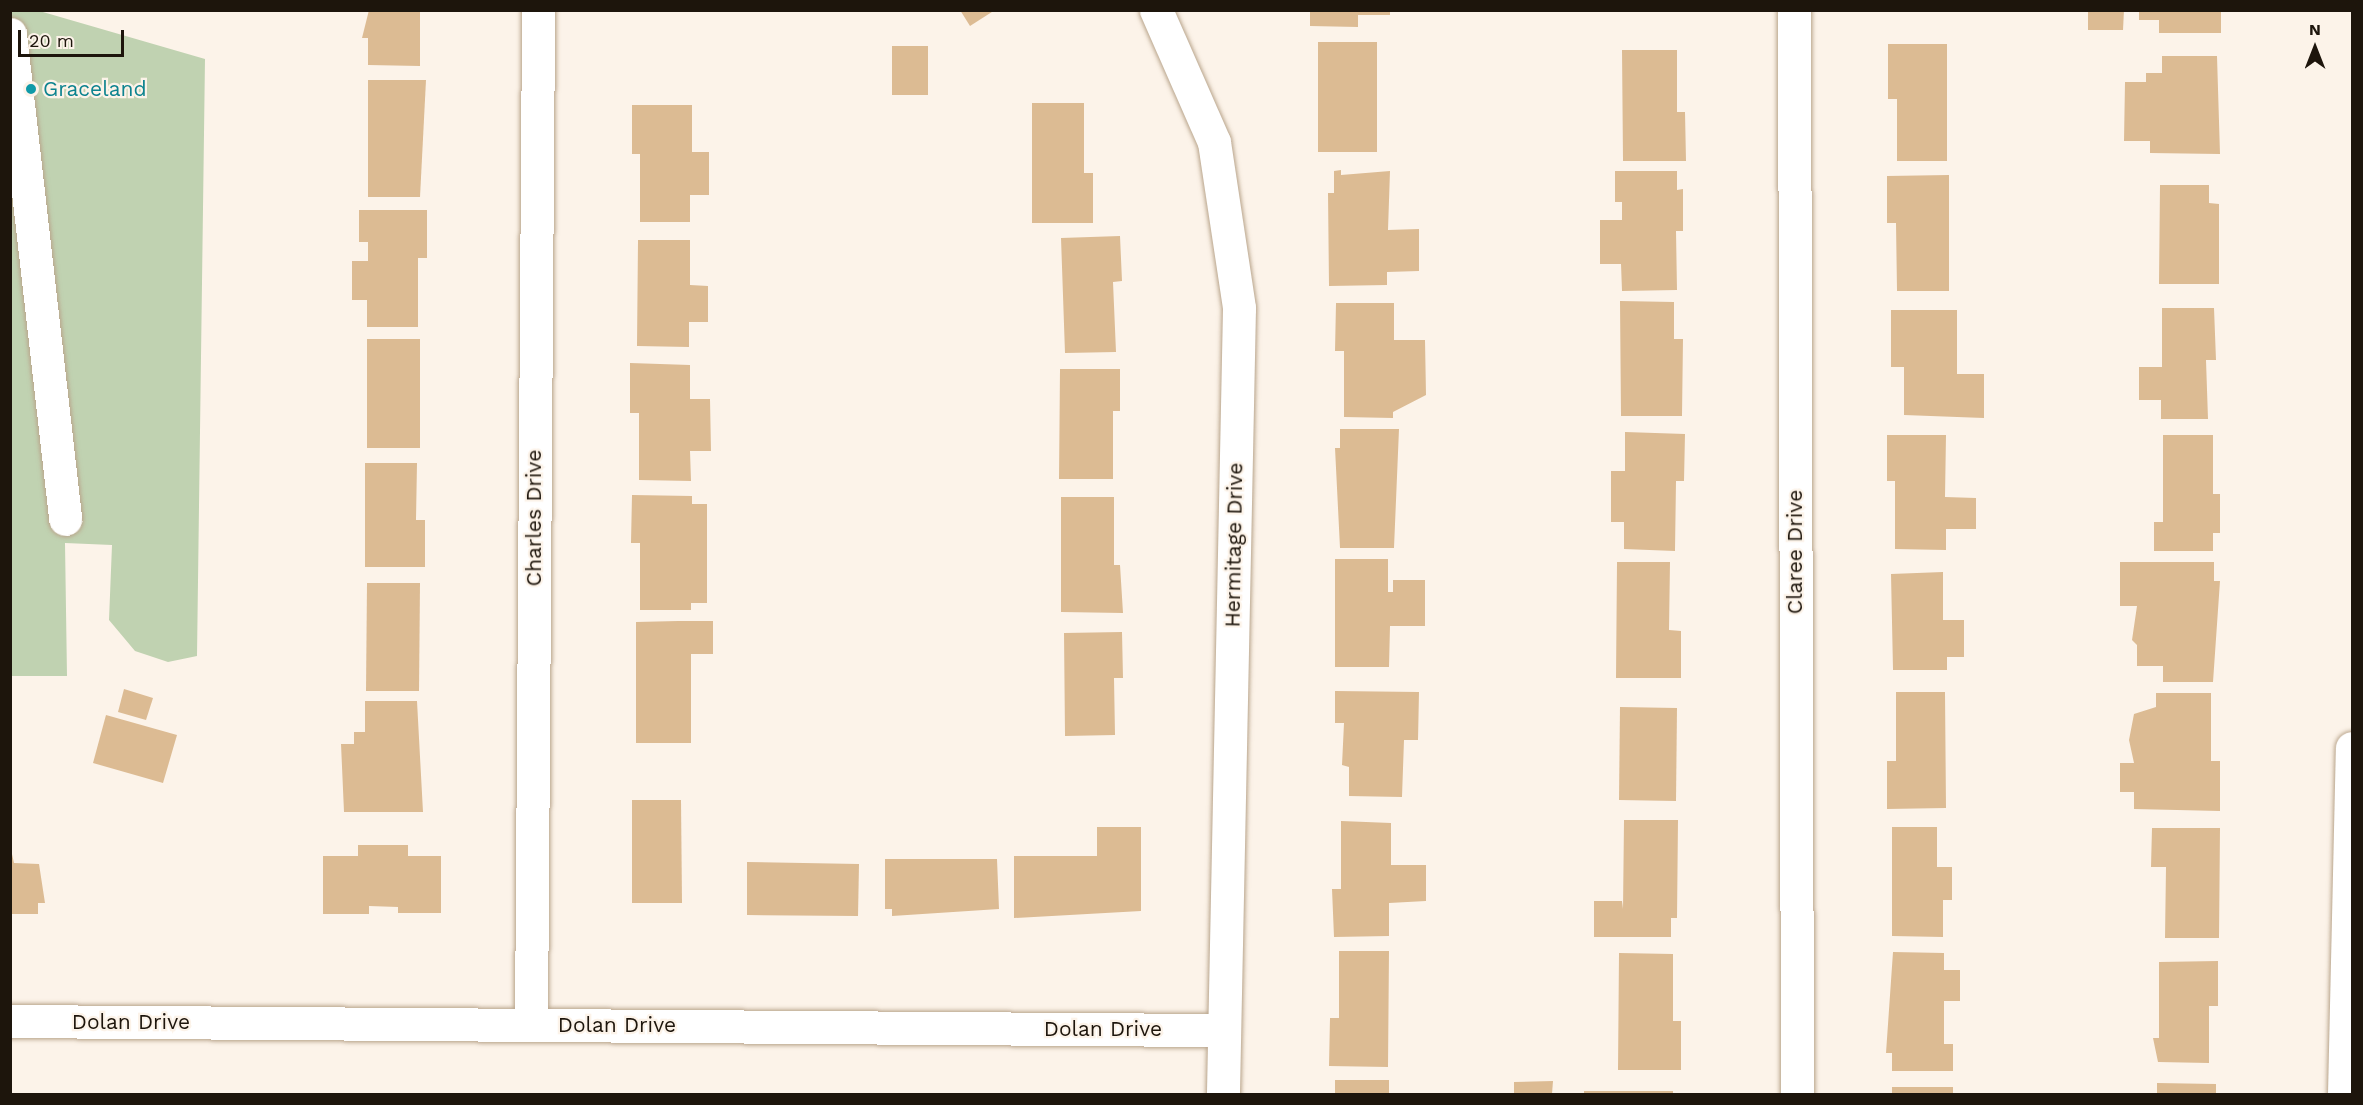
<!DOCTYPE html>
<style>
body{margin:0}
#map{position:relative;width:2363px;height:1105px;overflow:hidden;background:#fcf3e9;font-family:"Work Sans",sans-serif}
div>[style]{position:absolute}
.green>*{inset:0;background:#c0d2b1}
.building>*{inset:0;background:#dcbb93}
.roads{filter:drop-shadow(0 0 2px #b9a58c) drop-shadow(0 0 2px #b9a58c)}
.minor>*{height:33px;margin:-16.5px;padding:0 16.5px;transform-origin:16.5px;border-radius:16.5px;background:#fff}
.dots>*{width:16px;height:16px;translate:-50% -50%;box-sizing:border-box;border:3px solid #fcf3e9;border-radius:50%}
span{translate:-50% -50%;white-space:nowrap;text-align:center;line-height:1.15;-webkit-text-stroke:4.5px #fcf3e9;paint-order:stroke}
.culture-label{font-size:21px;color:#0d838f}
.left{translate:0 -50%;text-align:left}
.street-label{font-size:21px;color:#1d150c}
.frame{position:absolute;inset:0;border:12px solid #1d150c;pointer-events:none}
.north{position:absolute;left:2285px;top:18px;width:60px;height:60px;-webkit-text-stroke:4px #fcf3e9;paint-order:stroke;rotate:0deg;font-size:16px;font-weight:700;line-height:24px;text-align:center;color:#1d150c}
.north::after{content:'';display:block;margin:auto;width:21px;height:27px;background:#1d150c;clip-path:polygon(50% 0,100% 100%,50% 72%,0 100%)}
.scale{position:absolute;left:18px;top:30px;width:106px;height:27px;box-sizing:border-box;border:3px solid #1d150c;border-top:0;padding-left:8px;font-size:18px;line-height:21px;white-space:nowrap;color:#1d150c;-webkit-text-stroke:4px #fcf3e9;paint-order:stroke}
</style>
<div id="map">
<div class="green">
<i style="clip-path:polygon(36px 10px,205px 59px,197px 656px,168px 662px,135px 651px,109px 620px,112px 545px,65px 543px,67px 676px,11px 676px,10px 11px)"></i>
</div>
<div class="building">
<i style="clip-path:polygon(369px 10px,420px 10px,420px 66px,368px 65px,368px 38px,362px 38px)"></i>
<i style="clip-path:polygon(960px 10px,995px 10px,970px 26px)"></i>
<i style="clip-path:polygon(1310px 10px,1390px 10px,1390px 15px,1358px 15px,1358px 27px,1310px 26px)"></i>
<i style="clip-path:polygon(2088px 10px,2124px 10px,2123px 30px,2088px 30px)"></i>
<i style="clip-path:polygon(2139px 10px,2221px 10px,2221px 33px,2159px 33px,2159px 20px,2139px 20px)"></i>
<i style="clip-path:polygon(1318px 42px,1377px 42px,1377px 152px,1318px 152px)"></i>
<i style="clip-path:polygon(1888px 44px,1947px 44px,1947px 161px,1897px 161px,1897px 99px,1888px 99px)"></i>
<i style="clip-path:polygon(892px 46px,928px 46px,928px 95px,892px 95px)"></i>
<i style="clip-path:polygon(1622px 50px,1677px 50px,1677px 112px,1685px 112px,1686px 161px,1623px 161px)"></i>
<i style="clip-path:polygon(2162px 56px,2217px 56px,2220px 154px,2150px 153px,2150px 141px,2124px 141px,2125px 82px,2146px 82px,2146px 73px,2162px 73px)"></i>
<i style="clip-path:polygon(368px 80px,426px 80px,420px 197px,368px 197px)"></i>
<i style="clip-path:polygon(1032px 103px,1084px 103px,1084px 173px,1093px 173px,1093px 223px,1032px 223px)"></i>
<i style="clip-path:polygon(632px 105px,692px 105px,692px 152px,709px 152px,709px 195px,690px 195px,690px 222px,640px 222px,640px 154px,632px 154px)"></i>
<i style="clip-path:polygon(1341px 170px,1341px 175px,1390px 171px,1388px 230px,1419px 229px,1419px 271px,1387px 272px,1387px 285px,1329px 286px,1328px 193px,1334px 193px,1334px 171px)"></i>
<i style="clip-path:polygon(1615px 171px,1677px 171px,1677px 190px,1683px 189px,1683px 231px,1676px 231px,1677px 290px,1622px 291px,1621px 264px,1600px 264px,1600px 220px,1622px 220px,1622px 202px,1615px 202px)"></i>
<i style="clip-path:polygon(1949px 175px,1949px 291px,1897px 291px,1896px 223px,1887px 223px,1887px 176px)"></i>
<i style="clip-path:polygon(2160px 185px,2209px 185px,2209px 203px,2219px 204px,2219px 284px,2159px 284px)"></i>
<i style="clip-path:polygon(359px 210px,427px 210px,427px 258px,418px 258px,418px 327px,367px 327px,367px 300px,352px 300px,352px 261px,368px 261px,368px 242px,359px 242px)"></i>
<i style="clip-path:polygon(1120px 236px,1122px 281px,1113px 282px,1116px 352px,1065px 353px,1061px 238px)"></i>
<i style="clip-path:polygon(638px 240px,690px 240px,690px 285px,708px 286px,708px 322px,689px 322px,689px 347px,637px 346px)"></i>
<i style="clip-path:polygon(1620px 301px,1674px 302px,1674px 339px,1683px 339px,1682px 416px,1621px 416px)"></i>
<i style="clip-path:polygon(1336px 303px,1394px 303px,1394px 340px,1425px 340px,1426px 395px,1393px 412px,1393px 418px,1344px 417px,1344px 351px,1335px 351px)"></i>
<i style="clip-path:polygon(2162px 308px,2214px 308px,2216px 360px,2206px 360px,2208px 419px,2161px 419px,2161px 400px,2139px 400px,2139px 367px,2162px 367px)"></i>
<i style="clip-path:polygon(1891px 310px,1957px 310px,1957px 374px,1984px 374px,1984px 418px,1904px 415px,1904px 367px,1891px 367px)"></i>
<i style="clip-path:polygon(367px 339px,420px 339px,420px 448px,367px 448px)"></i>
<i style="clip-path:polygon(630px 363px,690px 365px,690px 399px,710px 399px,711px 451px,690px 451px,691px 481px,639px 480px,639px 413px,630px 413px)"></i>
<i style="clip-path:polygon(1060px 369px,1120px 369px,1120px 411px,1113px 411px,1113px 479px,1059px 479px)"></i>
<i style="clip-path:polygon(1340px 429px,1399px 429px,1394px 548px,1340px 548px,1335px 448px,1340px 448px)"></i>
<i style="clip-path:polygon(1625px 432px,1685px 434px,1684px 481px,1676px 481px,1675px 551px,1624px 549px,1624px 522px,1611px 522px,1611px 471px,1625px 471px)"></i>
<i style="clip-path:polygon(1887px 435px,1946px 435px,1945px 497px,1976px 498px,1976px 529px,1946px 529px,1946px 550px,1895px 549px,1895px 481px,1887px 481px)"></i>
<i style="clip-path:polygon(2163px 435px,2213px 435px,2213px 494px,2220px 494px,2220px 533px,2213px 533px,2213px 551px,2154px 551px,2154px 522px,2163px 522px)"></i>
<i style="clip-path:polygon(365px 463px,417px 463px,416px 520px,425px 520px,425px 567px,365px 567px)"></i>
<i style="clip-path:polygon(632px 495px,692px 496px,692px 504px,707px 504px,707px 603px,691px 603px,691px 610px,640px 610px,640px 543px,631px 543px)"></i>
<i style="clip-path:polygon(1061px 497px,1114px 497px,1114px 565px,1120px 565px,1123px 613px,1061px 612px)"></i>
<i style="clip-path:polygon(1335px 559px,1388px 559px,1388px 592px,1393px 592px,1393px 580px,1425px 580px,1425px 626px,1390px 626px,1389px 667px,1335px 667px)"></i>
<i style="clip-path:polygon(1617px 562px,1670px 562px,1669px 630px,1681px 631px,1681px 678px,1616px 678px)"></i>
<i style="clip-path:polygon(2120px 562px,2214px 562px,2214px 581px,2220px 581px,2213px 682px,2163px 682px,2163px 666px,2137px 666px,2137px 645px,2132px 640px,2137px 606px,2120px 606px)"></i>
<i style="clip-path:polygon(1943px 572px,1943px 620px,1964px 620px,1964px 657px,1947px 657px,1947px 670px,1893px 670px,1891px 574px)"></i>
<i style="clip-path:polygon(367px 583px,420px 583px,419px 691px,366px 691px)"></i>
<i style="clip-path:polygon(678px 621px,713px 621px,713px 654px,691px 654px,691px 743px,636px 743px,636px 622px)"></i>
<i style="clip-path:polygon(1122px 632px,1123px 678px,1114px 678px,1115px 735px,1065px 736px,1064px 633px)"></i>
<i style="clip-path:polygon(124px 689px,153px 698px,146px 720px,118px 712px)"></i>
<i style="clip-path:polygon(1335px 691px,1419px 692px,1418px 740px,1404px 740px,1402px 797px,1349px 796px,1349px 767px,1342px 765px,1344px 723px,1335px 723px)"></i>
<i style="clip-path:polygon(1896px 692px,1945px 692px,1946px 808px,1887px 809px,1887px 761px,1896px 761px)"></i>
<i style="clip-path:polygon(2156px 693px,2211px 693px,2211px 761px,2220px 761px,2220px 811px,2134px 809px,2134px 792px,2120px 792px,2120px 763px,2134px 763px,2129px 740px,2134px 714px,2156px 707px)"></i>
<i style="clip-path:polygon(365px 701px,417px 701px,423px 812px,344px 812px,341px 744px,354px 744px,354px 732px,365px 732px)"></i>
<i style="clip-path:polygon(1620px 707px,1677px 708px,1676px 801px,1619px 800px)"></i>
<i style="clip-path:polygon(106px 715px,177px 735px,163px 783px,93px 763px)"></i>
<i style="clip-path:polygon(632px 800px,681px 800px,682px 903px,632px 903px)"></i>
<i style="clip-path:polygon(1624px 820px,1678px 820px,1677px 918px,1671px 918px,1671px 937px,1594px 937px,1594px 901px,1622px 901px,1623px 909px)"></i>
<i style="clip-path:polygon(1341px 821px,1391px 823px,1391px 865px,1426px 865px,1426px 901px,1389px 903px,1389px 936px,1334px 937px,1332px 889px,1341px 889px)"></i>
<i style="clip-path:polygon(1097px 827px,1141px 827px,1141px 911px,1014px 918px,1014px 856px,1097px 856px)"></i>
<i style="clip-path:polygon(1892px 827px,1937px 827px,1937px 867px,1952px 867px,1952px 900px,1943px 900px,1943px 937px,1892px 936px)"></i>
<i style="clip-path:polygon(2152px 828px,2220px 828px,2219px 938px,2165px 938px,2166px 867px,2151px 867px)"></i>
<i style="clip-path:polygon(10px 845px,14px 863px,39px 864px,45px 903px,38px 903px,38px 914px,10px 914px)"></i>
<i style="clip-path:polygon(358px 845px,408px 845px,408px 856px,441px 856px,441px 913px,398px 913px,398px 907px,369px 906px,369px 914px,323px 914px,323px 856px,358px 856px)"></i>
<i style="clip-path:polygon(885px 859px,997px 859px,999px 909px,892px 916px,892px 909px,885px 909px)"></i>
<i style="clip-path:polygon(747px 862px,859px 864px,858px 916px,747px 915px)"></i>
<i style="clip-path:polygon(1339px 951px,1389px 951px,1388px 1067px,1329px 1066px,1330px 1018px,1339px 1018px)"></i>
<i style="clip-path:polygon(1893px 952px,1944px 953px,1944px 970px,1960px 970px,1960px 1001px,1944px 1001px,1944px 1044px,1953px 1044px,1953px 1071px,1892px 1071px,1892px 1053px,1886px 1053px)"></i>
<i style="clip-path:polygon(1619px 953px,1673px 954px,1673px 1021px,1681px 1021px,1681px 1070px,1618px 1070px)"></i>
<i style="clip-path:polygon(2218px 961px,2218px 1006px,2209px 1006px,2209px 1063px,2158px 1062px,2153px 1038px,2159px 1038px,2159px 962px)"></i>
<i style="clip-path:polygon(1335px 1080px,1389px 1080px,1389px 1094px,1335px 1094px)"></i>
<i style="clip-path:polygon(1553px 1081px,1552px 1094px,1514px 1094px,1514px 1082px)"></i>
<i style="clip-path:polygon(2157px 1083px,2216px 1084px,2216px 1094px,2157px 1094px)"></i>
<i style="clip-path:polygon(1892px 1087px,1953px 1087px,1953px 1094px,1892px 1094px)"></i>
<i style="clip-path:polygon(1584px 1091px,1673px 1091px,1673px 1094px,1584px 1094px)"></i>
</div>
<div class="roads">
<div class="minor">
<i style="left:1156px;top:10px;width:144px;rotate:66.3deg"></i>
<i style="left:1214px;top:142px;width:168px;rotate:81.4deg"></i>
<i style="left:1239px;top:308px;width:786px;rotate:91.17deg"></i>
<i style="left:1794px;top:10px;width:1084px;rotate:89.84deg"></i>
<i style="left:10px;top:34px;width:488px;rotate:83.5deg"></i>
<i style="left:10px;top:1021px;width:1213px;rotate:0.43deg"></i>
<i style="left:531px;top:1025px;width:1015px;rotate:-89.6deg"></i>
<i style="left:2344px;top:1094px;width:346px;rotate:-88.7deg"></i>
</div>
</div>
<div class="dots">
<i style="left:31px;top:89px;background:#0f9aa8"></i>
</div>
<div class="culture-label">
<span class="left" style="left:43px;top:89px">Graceland</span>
</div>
<div class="street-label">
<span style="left:534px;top:518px;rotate:-90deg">Charles Drive</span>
<span style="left:1234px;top:545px;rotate:-89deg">Hermitage Drive</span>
<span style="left:1795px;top:552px;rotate:-90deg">Claree Drive</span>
<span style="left:131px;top:1022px">Dolan Drive</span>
<span style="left:617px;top:1025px">Dolan Drive</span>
<span style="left:1103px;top:1029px">Dolan Drive</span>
</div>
<div class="frame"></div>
<div class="north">N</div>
<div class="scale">20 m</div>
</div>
